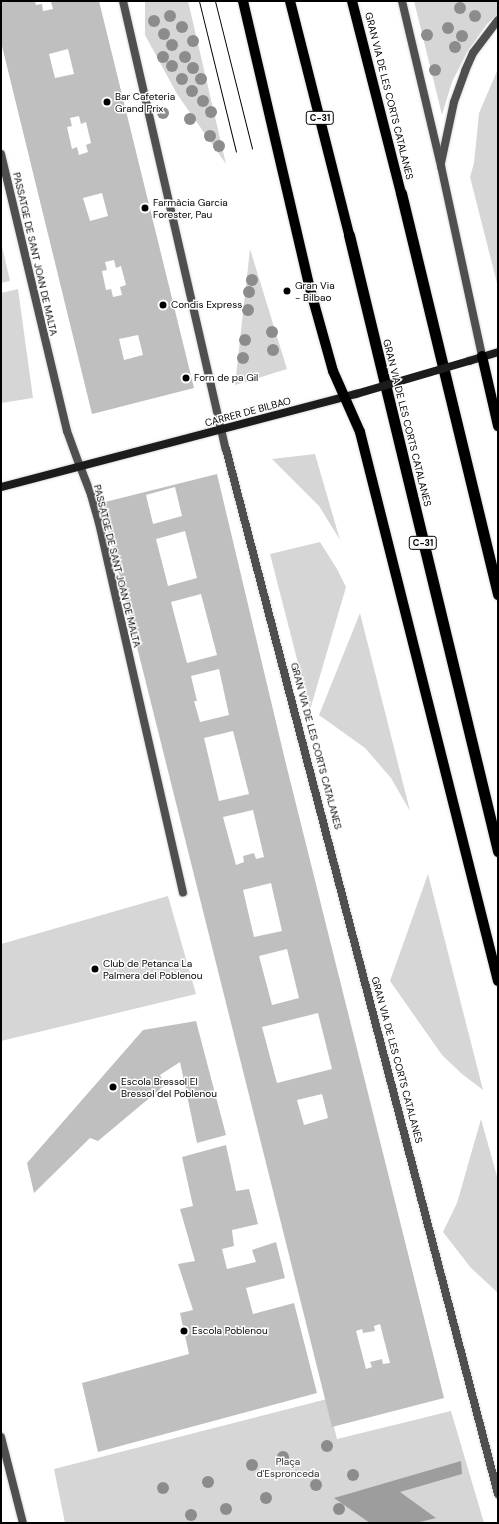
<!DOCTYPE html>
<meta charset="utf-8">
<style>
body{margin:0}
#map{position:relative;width:499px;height:1524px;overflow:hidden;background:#fff;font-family:"DM Sans",sans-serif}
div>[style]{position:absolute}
.green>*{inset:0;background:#d6d6d6}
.water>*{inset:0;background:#9d9d9d}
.building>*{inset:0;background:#bfbfbf}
.roads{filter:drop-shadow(0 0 1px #dbdbdb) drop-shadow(0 0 1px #dbdbdb)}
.service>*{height:8px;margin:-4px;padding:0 4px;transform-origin:4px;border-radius:4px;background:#4f4f4f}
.minor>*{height:8px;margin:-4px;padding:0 4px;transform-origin:4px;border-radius:4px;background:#4f4f4f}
.secondary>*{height:8px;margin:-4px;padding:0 4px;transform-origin:4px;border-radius:4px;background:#1c1c1c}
.primary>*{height:10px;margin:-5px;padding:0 5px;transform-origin:5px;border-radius:5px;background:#000}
.trunk>*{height:11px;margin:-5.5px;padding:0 5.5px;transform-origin:5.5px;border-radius:5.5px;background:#000}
.tram>*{height:1px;margin:-0.5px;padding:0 0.5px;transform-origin:0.5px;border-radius:0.5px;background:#000}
.secondary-bridge>*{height:8px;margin:-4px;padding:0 4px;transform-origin:4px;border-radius:4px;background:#1c1c1c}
.trees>*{width:12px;height:12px;margin:-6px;border-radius:50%;background:#8c8c8c}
.dots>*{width:11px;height:11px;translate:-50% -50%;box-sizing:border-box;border:2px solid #fff;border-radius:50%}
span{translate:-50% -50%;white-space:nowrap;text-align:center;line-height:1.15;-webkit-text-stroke:3px #fff;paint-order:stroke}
.shield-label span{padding:1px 3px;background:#fff;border:1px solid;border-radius:3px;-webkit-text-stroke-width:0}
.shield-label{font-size:9px;color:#000;font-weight:700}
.poi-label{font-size:10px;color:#000}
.left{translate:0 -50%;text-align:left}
.street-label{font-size:10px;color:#000}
.park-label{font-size:10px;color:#2d2d2d}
.frame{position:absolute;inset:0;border:2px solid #000;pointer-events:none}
</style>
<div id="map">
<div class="green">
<i style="clip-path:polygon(145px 1px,188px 1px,226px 164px,177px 94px,145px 35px)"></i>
<i style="clip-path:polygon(414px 1px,498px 1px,498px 14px,487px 24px,467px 52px,452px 82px,442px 115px)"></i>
<i style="clip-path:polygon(498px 69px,498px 287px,470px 177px,474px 163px,479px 113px)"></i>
<i style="clip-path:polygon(1px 242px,10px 281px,1px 283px)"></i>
<i style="clip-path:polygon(250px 249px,287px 369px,235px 385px)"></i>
<i style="clip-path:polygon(18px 289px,33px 398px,1px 403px,1px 293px)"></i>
<i style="clip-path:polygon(315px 454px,340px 540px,319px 506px,272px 459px)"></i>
<i style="clip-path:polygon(320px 542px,337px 569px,346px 587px,310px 710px,270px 554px)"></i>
<i style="clip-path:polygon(360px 613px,410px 811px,391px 778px,365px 748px,319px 715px)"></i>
<i style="clip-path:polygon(428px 874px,483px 1090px,462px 1074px,442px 1055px,390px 981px)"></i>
<i style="clip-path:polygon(168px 896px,196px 994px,1px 1041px,1px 944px)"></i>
<i style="clip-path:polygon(481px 1119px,498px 1180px,498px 1293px,471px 1268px,443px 1232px,457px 1203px)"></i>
<i style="clip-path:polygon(327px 1399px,337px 1439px,451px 1411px,484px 1523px,65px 1523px,54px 1469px)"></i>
</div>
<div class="water">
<i style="clip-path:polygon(461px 1461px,462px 1474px,400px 1492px,436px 1518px,416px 1523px,370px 1523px,334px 1498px)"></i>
</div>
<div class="building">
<i style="clip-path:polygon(evenodd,1px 1px,35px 1px,36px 5px,42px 4px,43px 11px,53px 9px,51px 2px,53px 1px,99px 1px,194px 388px,92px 414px,1px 42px,1px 1px,68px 49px,74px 74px,55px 78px,49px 54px,68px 49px,1px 1px,79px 116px,81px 124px,86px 122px,91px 143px,86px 145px,88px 152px,79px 155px,77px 147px,72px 149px,67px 127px,72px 126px,70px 118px,79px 116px,1px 1px,102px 193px,108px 216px,90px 221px,83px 198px,102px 193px,1px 1px,114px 260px,116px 268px,121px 266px,126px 285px,120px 287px,122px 295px,113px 297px,111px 289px,106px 290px,102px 271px,107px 270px,105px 262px,114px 260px,1px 1px,138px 335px,143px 355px,124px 360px,119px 339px,138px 335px)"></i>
<i style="clip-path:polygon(evenodd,217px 474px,285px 760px,444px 1398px,332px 1427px,101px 503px,217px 474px,175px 487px,182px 516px,153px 524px,146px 495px,175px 487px,217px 474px,185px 531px,197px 578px,168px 586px,156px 539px,185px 531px,217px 474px,201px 594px,217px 655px,187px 663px,171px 602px,201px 594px,217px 474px,219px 669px,229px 715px,200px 722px,194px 701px,197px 701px,191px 676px,219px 669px,217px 474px,233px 731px,249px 794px,219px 801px,204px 738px,233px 731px,217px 474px,253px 810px,264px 857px,256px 859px,254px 853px,243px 856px,244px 862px,236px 865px,223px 817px,253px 810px,217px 474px,271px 883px,282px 931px,254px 937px,243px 890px,271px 883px,217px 474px,287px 949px,299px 998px,272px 1005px,259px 956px,287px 949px,217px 474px,318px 1013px,332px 1069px,277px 1083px,262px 1027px,318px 1013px,217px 474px,322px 1094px,328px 1118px,304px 1125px,297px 1100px,322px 1094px,217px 474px,380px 1324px,390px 1363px,383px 1364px,382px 1359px,370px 1362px,372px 1367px,366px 1369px,356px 1331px,362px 1329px,363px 1333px,375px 1331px,374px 1326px,380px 1324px)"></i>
<i style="clip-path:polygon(196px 1021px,226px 1135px,197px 1143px,180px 1062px,160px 1075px,165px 1085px,98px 1141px,90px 1138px,34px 1193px,27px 1163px,143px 1030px)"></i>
<i style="clip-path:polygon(226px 1145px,236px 1191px,249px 1189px,258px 1224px,232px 1230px,234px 1246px,222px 1249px,227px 1269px,256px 1262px,252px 1250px,276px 1242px,285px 1278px,246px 1288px,253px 1314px,294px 1303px,317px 1393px,98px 1452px,82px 1383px,189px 1354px,180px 1313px,193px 1310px,178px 1264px,195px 1261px,180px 1209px,193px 1206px,182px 1157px)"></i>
</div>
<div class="roads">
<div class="service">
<i style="left:80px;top:466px;width:31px;rotate:69deg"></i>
<i style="left:91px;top:495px;width:29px;rotate:74deg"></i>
<i style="left:99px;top:523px;width:379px;rotate:77.2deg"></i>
</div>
<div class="minor">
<i style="left:123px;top:1px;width:460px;rotate:77.1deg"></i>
<i style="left:226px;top:449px;width:1080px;rotate:75.41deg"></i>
<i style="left:402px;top:1px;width:170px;rotate:76.7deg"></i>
<i style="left:441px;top:166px;width:194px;rotate:77.8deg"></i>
<i style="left:1px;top:154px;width:285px;rotate:76.6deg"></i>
<i style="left:67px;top:431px;width:37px;rotate:70deg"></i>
<i style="left:441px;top:163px;width:62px;rotate:-78deg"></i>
<i style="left:454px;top:102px;width:33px;rotate:-70deg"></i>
<i style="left:465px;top:71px;width:20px;rotate:-66deg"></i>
<i style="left:473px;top:53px;width:41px;rotate:-52.9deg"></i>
<i style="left:1px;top:1437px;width:89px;rotate:75.7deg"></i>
</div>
<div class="secondary">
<i style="left:469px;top:361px;width:30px;rotate:-17deg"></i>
<i style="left:1px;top:487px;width:367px;rotate:-14.7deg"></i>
</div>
<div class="primary">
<i style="left:243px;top:1px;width:292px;rotate:76.9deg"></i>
<i style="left:309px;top:285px;width:89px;rotate:74.4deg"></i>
<i style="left:333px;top:371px;width:67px;rotate:66.1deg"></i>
<i style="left:360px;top:432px;width:566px;rotate:75.89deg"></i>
<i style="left:290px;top:1px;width:241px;rotate:75.8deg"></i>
<i style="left:352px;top:1px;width:198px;rotate:75.7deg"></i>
<i style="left:482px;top:356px;width:72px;rotate:77.1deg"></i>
</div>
<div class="trunk">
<i style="left:401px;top:193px;width:413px;rotate:76.4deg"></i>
<i style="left:349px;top:235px;width:634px;rotate:76.4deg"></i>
</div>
</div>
<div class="tram">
<i style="left:199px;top:1px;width:155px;rotate:76.2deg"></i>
<i style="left:215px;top:1px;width:152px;rotate:75.9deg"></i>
</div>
<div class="secondary-bridge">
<i style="left:356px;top:394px;width:118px;rotate:-16.3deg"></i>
</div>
<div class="trees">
<i style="left:460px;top:8px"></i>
<i style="left:170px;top:16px"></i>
<i style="left:475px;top:16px"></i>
<i style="left:154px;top:21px"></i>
<i style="left:182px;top:27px"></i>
<i style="left:448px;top:28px"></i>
<i style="left:164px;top:34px"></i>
<i style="left:427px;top:35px"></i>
<i style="left:462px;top:36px"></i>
<i style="left:193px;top:41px"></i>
<i style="left:172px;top:45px"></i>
<i style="left:455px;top:47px"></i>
<i style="left:163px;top:57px"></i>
<i style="left:185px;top:57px"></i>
<i style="left:172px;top:66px"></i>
<i style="left:193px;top:68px"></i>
<i style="left:435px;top:70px"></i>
<i style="left:182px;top:79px"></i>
<i style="left:201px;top:79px"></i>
<i style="left:192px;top:91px"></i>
<i style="left:203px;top:101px"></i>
<i style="left:211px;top:112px"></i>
<i style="left:163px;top:113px"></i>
<i style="left:190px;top:119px"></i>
<i style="left:210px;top:136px"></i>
<i style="left:219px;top:146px"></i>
<i style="left:252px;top:280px"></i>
<i style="left:249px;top:292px"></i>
<i style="left:248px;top:310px"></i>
<i style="left:272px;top:332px"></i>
<i style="left:245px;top:340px"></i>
<i style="left:273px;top:350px"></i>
<i style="left:243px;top:358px"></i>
<i style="left:327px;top:1446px"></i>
<i style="left:283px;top:1457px"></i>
<i style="left:252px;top:1465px"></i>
<i style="left:353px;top:1475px"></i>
<i style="left:208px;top:1482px"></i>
<i style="left:316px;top:1485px"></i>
<i style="left:163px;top:1488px"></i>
<i style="left:266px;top:1498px"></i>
<i style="left:226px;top:1509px"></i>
<i style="left:339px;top:1509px"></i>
<i style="left:191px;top:1515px"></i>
</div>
<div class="dots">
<i style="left:107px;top:102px;background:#000"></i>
<i style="left:145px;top:208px;background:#000"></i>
<i style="left:287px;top:291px;background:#000"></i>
<i style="left:163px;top:305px;background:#000"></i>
<i style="left:186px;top:378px;background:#000"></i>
<i style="left:95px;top:969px;background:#000"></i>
<i style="left:113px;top:1087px;background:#000"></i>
<i style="left:184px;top:1331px;background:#000"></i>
</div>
<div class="shield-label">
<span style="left:320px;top:118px">C-31</span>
<span style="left:423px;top:543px">C-31</span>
</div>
<div class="poi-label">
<span class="left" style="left:115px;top:102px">Bar Cafeteria<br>Grand Prix</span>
<span class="left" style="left:153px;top:208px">Farmàcia Garcia<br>Forester, Pau</span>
<span class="left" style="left:295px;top:291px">Gran Via<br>- Bilbao</span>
<span class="left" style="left:171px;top:305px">Condis Express</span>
<span class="left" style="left:194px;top:378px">Forn de pa Gil</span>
<span class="left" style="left:103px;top:969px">Club de Petanca La<br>Palmera del Poblenou</span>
<span class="left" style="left:121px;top:1087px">Escola Bressol El<br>Bressol del Poblenou</span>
<span class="left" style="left:192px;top:1331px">Escola Poblenou</span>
</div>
<div class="street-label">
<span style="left:389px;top:96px;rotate:76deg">GRAN VIA DE LES CORTS CATALANES</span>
<span style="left:35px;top:254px;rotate:77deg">PASSATGE DE SANT JOAN DE MALTA</span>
<span style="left:248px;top:412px;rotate:-15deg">CARRER DE BILBAO</span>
<span style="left:407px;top:423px;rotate:76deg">GRAN VIA DE LES CORTS CATALANES</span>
<span style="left:117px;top:566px;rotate:76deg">PASSATGE DE SANT JOAN DE MALTA</span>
<span style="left:316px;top:746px;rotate:75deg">GRAN VIA DE LES CORTS CATALANES</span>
<span style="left:397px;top:1060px;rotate:75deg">GRAN VIA DE LES CORTS CATALANES</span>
</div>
<div class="park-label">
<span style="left:288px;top:1467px">Plaça<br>d'Espronceda</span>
</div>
<div class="frame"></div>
</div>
